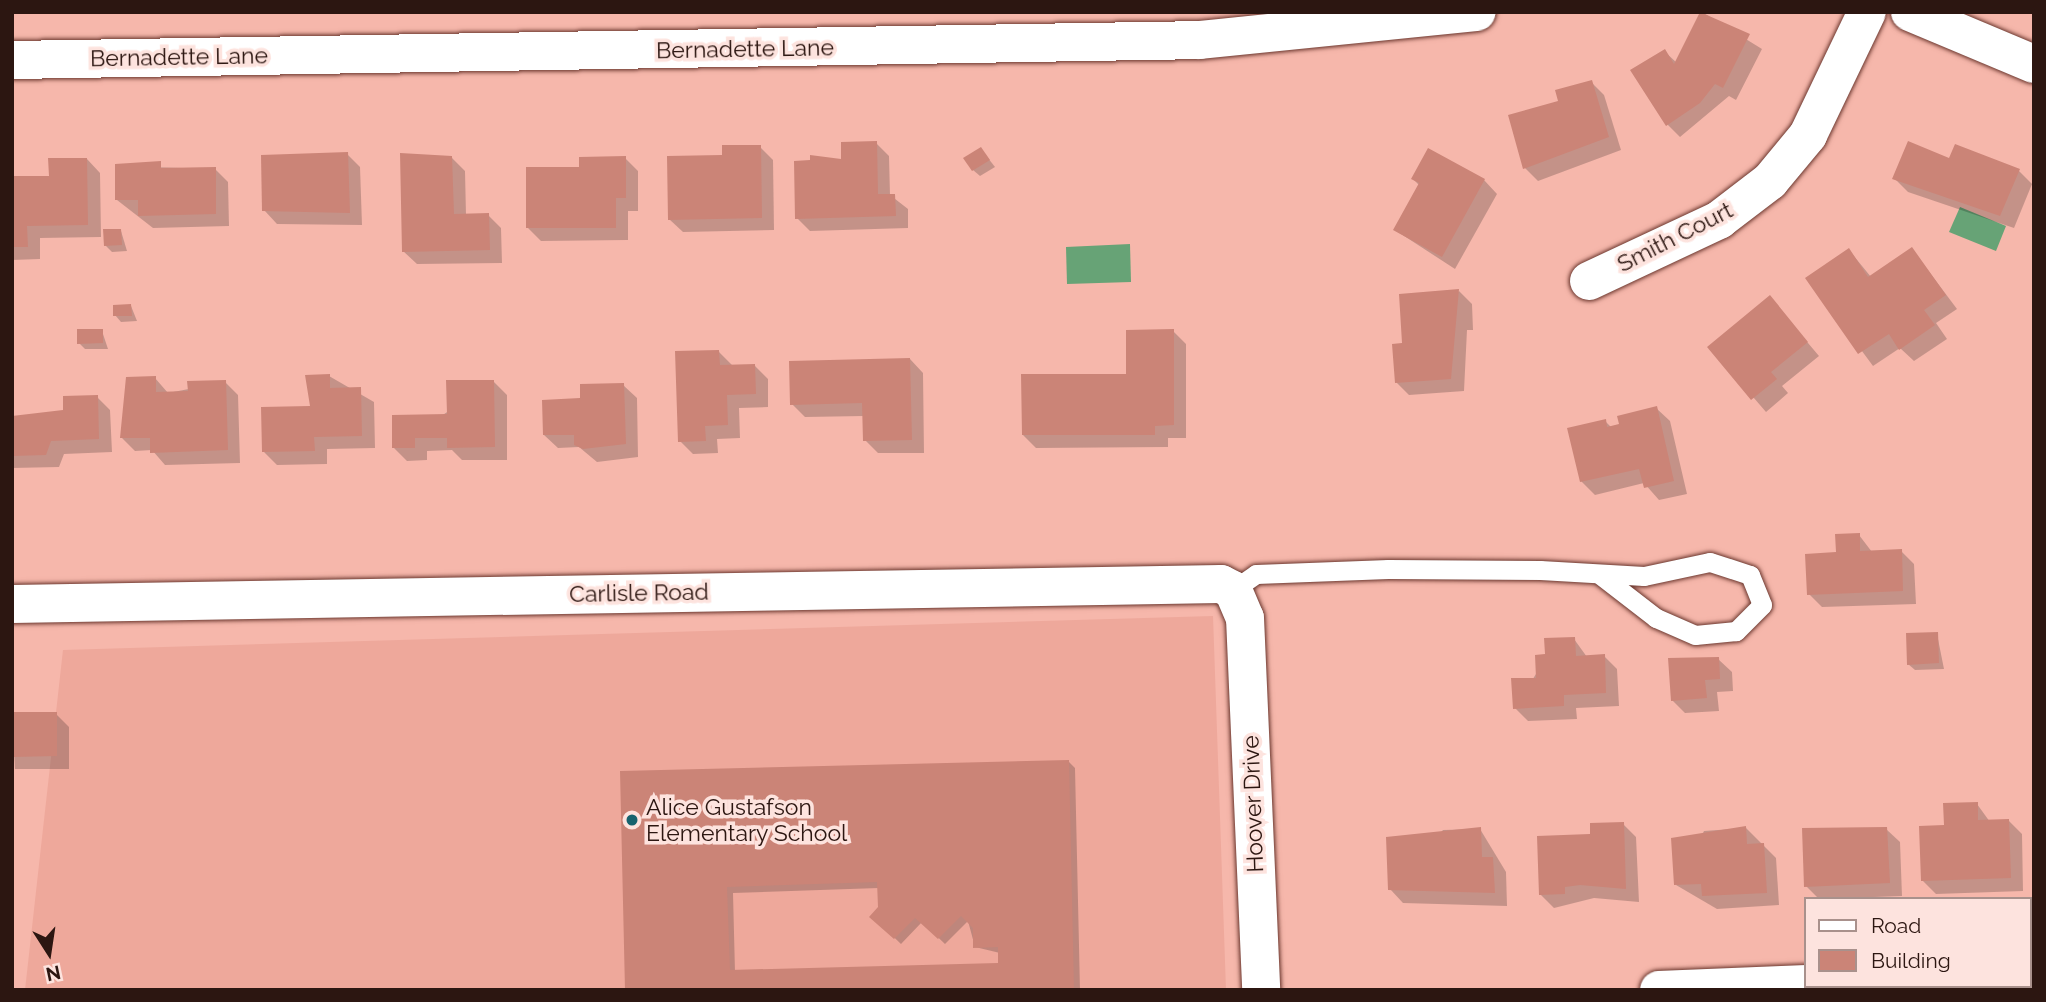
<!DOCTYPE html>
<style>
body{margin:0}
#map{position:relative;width:2046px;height:1002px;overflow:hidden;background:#f6b7ab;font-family:Raleway,sans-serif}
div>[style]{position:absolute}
.built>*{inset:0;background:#eea89b}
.water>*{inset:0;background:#67a376}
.shadow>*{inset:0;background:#0003}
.building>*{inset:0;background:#cb8477}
.roads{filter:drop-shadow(0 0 2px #6b372e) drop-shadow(0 0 2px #6b372e)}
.lane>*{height:19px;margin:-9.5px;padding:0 9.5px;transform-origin:9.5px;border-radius:9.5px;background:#fff}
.street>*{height:38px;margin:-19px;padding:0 19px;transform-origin:19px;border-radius:19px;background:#fff}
.dots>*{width:19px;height:19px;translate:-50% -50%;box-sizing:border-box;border:4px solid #fde3de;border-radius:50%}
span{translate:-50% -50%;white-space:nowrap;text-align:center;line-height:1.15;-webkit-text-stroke:7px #fde3de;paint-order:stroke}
.street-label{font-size:23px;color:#2c1611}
.poi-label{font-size:23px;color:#2c1611}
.left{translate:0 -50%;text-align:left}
.frame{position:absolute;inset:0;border:14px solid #2c1611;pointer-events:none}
.legend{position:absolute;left:1804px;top:897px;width:228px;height:91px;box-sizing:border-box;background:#fde3de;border:2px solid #a9918c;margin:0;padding:9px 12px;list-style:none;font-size:21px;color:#2c1611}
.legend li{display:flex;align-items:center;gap:14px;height:35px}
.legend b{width:35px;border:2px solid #a9918c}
.north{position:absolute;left:14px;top:918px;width:70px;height:70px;-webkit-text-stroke:5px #fde3de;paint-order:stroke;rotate:168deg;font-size:19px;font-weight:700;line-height:28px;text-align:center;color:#2c1611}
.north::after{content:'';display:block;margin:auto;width:24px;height:32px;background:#2c1611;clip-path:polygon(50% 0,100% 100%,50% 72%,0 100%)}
</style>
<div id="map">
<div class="built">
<i style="clip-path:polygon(1213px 616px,1226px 990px,25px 990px,63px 650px)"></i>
</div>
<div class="water">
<i style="clip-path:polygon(1960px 207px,2006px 226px,1996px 251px,1949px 232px)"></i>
<i style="clip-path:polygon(1130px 244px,1131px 282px,1067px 284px,1066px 247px)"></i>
</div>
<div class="shadow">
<i style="clip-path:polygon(1702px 12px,1762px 49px,1736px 100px,1729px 96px,1680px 137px,1667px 124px,1664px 51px,1677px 63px)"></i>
<i style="clip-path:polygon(1591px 82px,1604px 95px,1621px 150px,1538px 181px,1525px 168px)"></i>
<i style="clip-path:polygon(876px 143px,889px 156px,890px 195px,908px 209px,908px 228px,810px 231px,797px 218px,812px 162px,843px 161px)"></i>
<i style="clip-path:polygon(760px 147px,773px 160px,774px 230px,683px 232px,669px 219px)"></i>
<i style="clip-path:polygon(981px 149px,995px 167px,980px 176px,973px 170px)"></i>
<i style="clip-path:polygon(347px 154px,360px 167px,362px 225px,277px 224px,264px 210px)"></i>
<i style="clip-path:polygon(452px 158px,465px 171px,466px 215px,488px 215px,501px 228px,502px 263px,417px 264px,403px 251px)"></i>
<i style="clip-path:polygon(625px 158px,638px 171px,638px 211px,628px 211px,628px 240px,541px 241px,528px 228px,581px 169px)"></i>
<i style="clip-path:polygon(87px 159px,100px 173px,101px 237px,40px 238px,40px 259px,12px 260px,12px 178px,50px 178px)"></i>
<i style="clip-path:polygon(1950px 160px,2019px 171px,2032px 184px,2014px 228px,1908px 192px,1895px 179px)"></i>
<i style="clip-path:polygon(117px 166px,215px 169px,228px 182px,229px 226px,153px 228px,117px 200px)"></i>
<i style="clip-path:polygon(1413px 179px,1484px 180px,1497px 194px,1455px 269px,1395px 230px,1419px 185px)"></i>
<i style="clip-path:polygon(121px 231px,127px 251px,112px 252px,105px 245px)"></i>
<i style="clip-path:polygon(1912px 249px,1957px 309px,1936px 323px,1947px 339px,1914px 361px,1900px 348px,1873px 366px,1808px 278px,1849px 250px,1871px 277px)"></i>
<i style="clip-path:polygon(1459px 291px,1472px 304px,1473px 330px,1467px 330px,1464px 391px,1409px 395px,1396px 382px,1404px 345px)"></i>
<i style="clip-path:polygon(1770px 298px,1819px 356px,1782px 386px,1788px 393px,1766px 412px,1710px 347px)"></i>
<i style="clip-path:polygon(131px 306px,137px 321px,121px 322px,115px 315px)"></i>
<i style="clip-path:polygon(102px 331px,108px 349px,85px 349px,79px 343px)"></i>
<i style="clip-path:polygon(1173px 331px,1186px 344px,1186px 438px,1168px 438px,1168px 447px,1036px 448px,1023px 435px,1128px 376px)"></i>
<i style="clip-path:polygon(719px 352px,732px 365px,755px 366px,768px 379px,768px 407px,739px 408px,740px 438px,717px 439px,718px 453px,693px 454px,680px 441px)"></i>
<i style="clip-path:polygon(910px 359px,923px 373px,924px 453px,878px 453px,865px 440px,864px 416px,805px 417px,792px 404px)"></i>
<i style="clip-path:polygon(329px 376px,374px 402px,375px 448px,327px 449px,327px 464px,277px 465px,264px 452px,313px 407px)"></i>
<i style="clip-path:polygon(155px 378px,168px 393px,225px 382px,238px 395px,240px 463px,165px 465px,152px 450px,135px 451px,122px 438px)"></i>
<i style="clip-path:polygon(493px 381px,507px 395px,507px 460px,462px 460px,452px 450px,427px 451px,427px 460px,407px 461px,394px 448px)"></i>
<i style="clip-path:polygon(623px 385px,637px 398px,638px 457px,597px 462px,579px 447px,558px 448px,544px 435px,581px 400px)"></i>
<i style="clip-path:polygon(97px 397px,110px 410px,112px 452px,64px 454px,59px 467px,12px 468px,12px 418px,65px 411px)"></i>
<i style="clip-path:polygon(1656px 408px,1670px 421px,1687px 494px,1659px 500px,1644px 483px,1595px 495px,1581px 481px,1605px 421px,1612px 428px)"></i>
<i style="clip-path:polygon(1859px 535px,1872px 552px,1901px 551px,1914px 564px,1916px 604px,1822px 607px,1809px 594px)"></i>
<i style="clip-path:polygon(1937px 634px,1944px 669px,1915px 670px,1908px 664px)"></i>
<i style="clip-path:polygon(1574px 639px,1587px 657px,1604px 656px,1617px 669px,1619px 706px,1576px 708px,1577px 719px,1528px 721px,1515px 708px,1547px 656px)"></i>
<i style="clip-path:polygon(1718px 659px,1732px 672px,1733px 691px,1717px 692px,1719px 711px,1685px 713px,1672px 700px)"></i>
<i style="clip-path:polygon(12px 714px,56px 714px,69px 727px,69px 769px,15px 769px)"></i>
<i style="clip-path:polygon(evenodd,1069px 762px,1075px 768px,1080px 990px,627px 990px,622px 773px,1069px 762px,879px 888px,880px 908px,872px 916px,901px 944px,922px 922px,945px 944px,968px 921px,975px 947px,1000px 953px,1000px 964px,735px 972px,733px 893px,879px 888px)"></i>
<i style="clip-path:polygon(12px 791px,14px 793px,14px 823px,12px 823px)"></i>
<i style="clip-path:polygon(1977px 804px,1990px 822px,2009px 821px,2022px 834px,2023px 891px,1936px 894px,1922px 880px,1946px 827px)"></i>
<i style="clip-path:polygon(1623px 824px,1636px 837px,1639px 902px,1594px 898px,1554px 908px,1540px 894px,1591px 836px)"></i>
<i style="clip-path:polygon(1746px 828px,1776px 858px,1779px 905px,1717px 909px,1676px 885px,1704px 831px)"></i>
<i style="clip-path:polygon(1480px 829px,1506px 872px,1507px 906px,1403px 903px,1390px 889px,1443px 830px)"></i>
<i style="clip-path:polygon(1886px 829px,1900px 842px,1902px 896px,1819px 899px,1806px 886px)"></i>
</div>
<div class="building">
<i style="clip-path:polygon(1700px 12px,1750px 34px,1723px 88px,1715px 84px,1700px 103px,1666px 126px,1630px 70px,1665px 49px,1674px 64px)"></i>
<i style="clip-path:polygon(1592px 80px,1609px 137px,1523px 169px,1508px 115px,1558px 101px,1555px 90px)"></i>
<i style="clip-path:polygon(877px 141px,878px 194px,895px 194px,896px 216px,795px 219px,794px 161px,810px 160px,810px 155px,841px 159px,841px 142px)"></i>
<i style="clip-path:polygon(1908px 141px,1949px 158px,1955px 144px,2020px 169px,2000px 216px,1892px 179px)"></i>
<i style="clip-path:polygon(722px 145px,761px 145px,762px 218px,668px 220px,667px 156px,722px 155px)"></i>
<i style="clip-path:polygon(981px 147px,990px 160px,972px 171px,963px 158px)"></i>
<i style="clip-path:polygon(1428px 148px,1485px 179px,1442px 257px,1393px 230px,1419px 183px,1411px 179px)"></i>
<i style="clip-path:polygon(348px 152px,350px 213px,262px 211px,261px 155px)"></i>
<i style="clip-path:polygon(400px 153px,452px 156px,454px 214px,489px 213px,490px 250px,402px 252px)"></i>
<i style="clip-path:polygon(626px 156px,626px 198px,616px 198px,616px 228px,526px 228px,526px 167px,579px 167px,579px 157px)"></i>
<i style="clip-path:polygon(48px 158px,87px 158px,88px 225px,27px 226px,28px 247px,12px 247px,12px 176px,49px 176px)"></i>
<i style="clip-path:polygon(161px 161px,161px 168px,216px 167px,216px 214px,138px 216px,138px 200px,115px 200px,115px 164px)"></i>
<i style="clip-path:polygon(103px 229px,121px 229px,122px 245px,104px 246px)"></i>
<i style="clip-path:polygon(1912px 247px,1946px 295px,1924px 310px,1935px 325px,1899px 350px,1889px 334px,1858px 354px,1805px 278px,1849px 248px,1868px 277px)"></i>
<i style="clip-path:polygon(1459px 289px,1451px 379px,1395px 383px,1392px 344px,1402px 343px,1399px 294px)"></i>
<i style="clip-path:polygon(1770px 295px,1808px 342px,1771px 372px,1777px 379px,1751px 400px,1707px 347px)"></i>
<i style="clip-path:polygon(131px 304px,132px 316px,113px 316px,113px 305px)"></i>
<i style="clip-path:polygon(77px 329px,103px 329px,103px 343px,77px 344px)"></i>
<i style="clip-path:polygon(1174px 329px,1174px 425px,1155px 426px,1155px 435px,1022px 435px,1021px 374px,1126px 374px,1126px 330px)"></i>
<i style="clip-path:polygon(719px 350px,720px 365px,755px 364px,756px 394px,727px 395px,728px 425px,705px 426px,706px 441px,678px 442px,675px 351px)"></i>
<i style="clip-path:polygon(910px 358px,912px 440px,863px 441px,862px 403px,790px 405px,789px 361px)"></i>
<i style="clip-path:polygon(330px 374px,330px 388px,361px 387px,362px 436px,314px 437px,315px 451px,262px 452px,261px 407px,310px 406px,305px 375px)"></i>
<i style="clip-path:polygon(156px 376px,156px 392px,188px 391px,187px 381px,226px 380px,228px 450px,150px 453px,150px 438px,120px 438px,126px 377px)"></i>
<i style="clip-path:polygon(446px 380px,494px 380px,495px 447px,447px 448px,447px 438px,415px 438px,415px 448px,392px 448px,392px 415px,447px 414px)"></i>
<i style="clip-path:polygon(624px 383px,626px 444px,583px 449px,574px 445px,574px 435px,543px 435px,542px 400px,580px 398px,580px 384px)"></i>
<i style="clip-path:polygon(98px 395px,99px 439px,51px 441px,46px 455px,12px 456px,12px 416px,63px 410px,63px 396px)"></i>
<i style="clip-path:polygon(1657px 406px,1674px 481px,1644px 488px,1639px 469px,1580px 482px,1567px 428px,1606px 419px,1607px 427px,1619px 424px,1617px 416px)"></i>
<i style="clip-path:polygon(1860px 533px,1860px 551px,1902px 549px,1903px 591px,1807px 595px,1805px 554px,1836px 552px,1835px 534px)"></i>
<i style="clip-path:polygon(1938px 632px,1939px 663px,1907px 665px,1906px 633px)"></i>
<i style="clip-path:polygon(1575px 637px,1576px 656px,1605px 654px,1606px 693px,1564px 695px,1564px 706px,1513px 709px,1511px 678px,1536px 678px,1535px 655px,1545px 654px,1544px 638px)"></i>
<i style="clip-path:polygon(1719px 657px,1720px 679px,1705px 680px,1707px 698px,1671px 701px,1668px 658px)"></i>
<i style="clip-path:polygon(12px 712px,57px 712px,57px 756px,12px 757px)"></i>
<i style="clip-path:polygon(evenodd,1069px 760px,1074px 990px,625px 990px,620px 771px,1069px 760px,877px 882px,878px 907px,869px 917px,894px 939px,915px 918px,938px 939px,961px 916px,973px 928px,973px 948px,998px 947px,998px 963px,730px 970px,727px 887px,877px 882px)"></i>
<i style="clip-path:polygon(1978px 802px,1978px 820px,2009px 819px,2011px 878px,1921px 881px,1919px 826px,1944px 825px,1943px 803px)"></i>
<i style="clip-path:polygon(1624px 822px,1626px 889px,1580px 885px,1565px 887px,1565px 894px,1539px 895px,1537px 836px,1590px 834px,1590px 823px)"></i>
<i style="clip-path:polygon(1746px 826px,1747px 844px,1764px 843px,1767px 893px,1702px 896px,1701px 884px,1674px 885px,1671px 838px)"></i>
<i style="clip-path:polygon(1481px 827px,1482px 857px,1493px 857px,1495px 893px,1388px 890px,1386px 837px)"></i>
<i style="clip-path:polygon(1887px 827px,1890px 883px,1804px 887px,1802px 828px)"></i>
</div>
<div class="roads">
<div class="lane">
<i style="left:1233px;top:590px;width:28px;rotate:-35deg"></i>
<i style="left:1256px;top:574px;width:132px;rotate:-2.2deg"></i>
<i style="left:1388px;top:569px;width:152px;rotate:0.4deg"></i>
<i style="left:1540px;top:570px;width:104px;rotate:3.3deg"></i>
<i style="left:1644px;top:576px;width:67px;rotate:-12deg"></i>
<i style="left:1710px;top:562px;width:42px;rotate:18deg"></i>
<i style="left:1750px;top:575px;width:32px;rotate:68deg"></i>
<i style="left:1762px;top:605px;width:37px;rotate:135deg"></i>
<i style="left:1736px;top:631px;width:41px;rotate:174.4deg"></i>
<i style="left:1695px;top:635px;width:43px;rotate:-156.4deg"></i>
<i style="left:1656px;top:618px;width:72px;rotate:-142.3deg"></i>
</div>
<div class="street">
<i style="left:1910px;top:12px;width:134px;rotate:22.8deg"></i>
<i style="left:12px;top:60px;width:1188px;rotate:-0.96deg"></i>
<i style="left:1200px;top:40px;width:278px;rotate:-5.8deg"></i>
<i style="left:1589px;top:281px;width:144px;rotate:-25.1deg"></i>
<i style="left:1719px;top:220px;width:64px;rotate:-37.4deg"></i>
<i style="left:1770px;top:181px;width:60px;rotate:-50.4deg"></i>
<i style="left:1808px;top:135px;width:136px;rotate:-64.4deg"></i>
<i style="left:12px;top:604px;width:1209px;rotate:-0.95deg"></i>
<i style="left:1221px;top:584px;width:13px;rotate:27deg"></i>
<i style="left:1233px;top:590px;width:30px;rotate:67deg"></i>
<i style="left:1245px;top:618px;width:372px;rotate:87.5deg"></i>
<i style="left:2030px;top:976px;width:4px"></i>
<i style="left:1659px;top:990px;width:147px;rotate:-2.3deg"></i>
</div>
</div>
<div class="dots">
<i style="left:632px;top:820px;background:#16626e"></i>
</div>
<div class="street-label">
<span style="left:745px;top:49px;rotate:-1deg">Bernadette Lane</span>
<span style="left:179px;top:57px;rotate:-1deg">Bernadette Lane</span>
<span style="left:1675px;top:237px;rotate:-27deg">Smith Court</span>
<span style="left:639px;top:593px;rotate:-1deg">Carlisle Road</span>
<span style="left:1253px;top:804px;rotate:-92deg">Hoover Drive</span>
</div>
<div class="poi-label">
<span class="left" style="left:646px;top:820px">Alice Gustafson<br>Elementary School</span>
</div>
<div class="frame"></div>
<ul class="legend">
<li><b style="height:9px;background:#fff"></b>Road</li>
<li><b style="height:19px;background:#cb8477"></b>Building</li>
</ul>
<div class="north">N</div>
</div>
